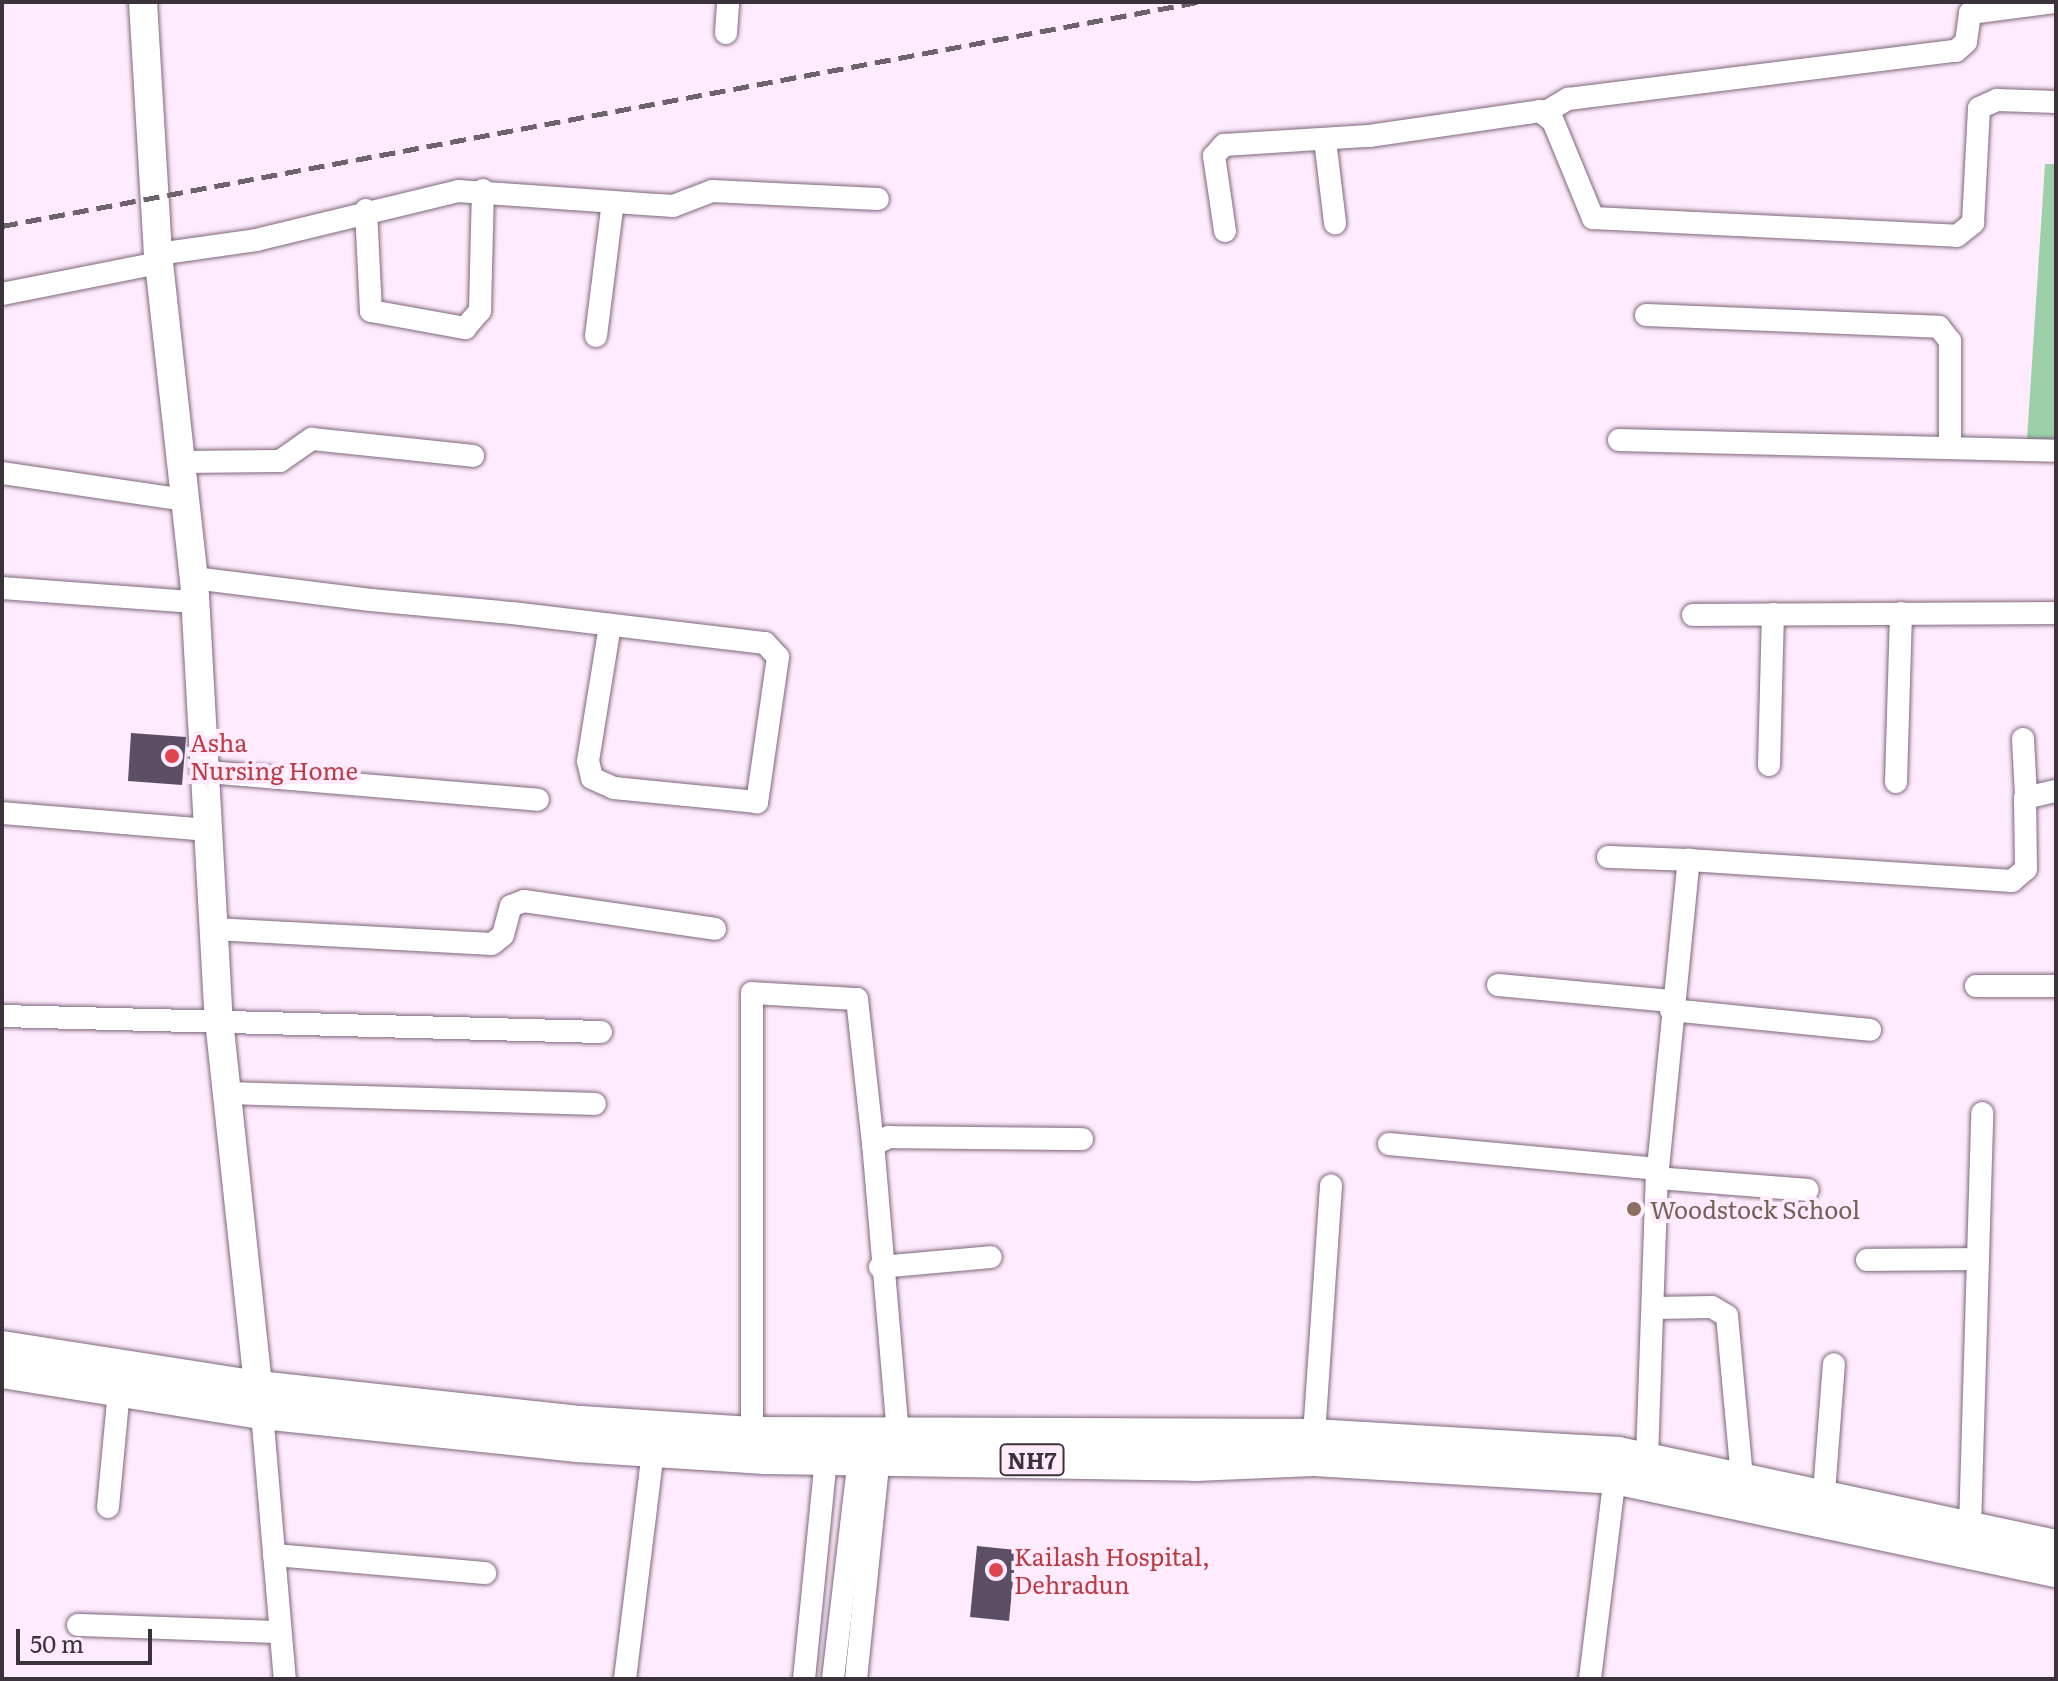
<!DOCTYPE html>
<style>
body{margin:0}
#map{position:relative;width:2058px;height:1681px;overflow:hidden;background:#ffebfe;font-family:Literata,serif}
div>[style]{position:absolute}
.green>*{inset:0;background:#9dd0a9}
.building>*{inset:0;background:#5c4f65}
.roads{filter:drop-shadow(0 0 2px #7c677b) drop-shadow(0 0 2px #7c677b)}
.minor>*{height:22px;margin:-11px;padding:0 11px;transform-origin:11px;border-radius:11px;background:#fff}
.major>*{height:28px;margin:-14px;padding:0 14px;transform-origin:14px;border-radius:14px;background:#fff}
.highway>*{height:32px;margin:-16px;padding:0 16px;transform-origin:16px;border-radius:16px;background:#fff}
.rail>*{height:5px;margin-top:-2.5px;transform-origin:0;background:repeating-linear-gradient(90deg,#6e626d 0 16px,transparent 0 24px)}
.dots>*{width:22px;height:22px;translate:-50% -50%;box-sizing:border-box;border:4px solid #ffebfe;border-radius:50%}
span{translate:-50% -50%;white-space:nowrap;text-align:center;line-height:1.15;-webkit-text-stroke:8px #ffebfe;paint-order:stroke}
.shield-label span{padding:2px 6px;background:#ffebfe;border:2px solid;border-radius:6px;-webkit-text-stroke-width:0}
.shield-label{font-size:22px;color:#3c323b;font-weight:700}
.health-label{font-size:24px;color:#be3a42}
.left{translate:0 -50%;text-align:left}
.education-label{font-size:24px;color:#785e54}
.frame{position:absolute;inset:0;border:4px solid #3c323b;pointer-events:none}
.scale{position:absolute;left:16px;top:1629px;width:136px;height:36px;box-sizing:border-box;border:4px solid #3c323b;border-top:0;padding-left:10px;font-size:24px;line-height:28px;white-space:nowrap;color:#3c323b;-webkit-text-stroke:6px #ffebfe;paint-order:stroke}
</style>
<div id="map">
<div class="green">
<i style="clip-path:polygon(2045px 164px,2056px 164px,2056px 440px,2027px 439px)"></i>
</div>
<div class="building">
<i style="clip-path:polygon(131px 733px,186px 737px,182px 785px,128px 781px)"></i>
<i style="clip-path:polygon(977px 1546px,1016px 1550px,1009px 1621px,970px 1617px)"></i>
</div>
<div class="roads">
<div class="minor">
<i style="left:726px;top:33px;width:31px;rotate:-86deg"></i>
<i style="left:1546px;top:112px;width:26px;rotate:-31deg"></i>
<i style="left:1568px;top:99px;width:391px;rotate:-7.1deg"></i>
<i style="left:1956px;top:51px;width:13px;rotate:-42deg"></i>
<i style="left:1966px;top:42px;width:29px;rotate:-82deg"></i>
<i style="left:1970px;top:13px;width:87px;rotate:-7.3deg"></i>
<i style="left:1325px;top:140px;width:84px;rotate:83.1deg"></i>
<i style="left:366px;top:210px;width:101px;rotate:87.2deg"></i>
<i style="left:371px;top:311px;width:96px;rotate:10.3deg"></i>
<i style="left:465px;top:328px;width:23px;rotate:-49deg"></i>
<i style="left:480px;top:311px;width:121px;rotate:-88.6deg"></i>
<i style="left:1225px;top:231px;width:76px;rotate:-98.3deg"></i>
<i style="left:1214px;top:156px;width:15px;rotate:-48deg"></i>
<i style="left:1224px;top:145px;width:145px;rotate:-3.6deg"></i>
<i style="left:1369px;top:136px;width:173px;rotate:-8.3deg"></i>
<i style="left:1540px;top:111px;width:16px;rotate:38deg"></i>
<i style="left:1553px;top:121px;width:105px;rotate:67.6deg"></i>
<i style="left:1593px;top:218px;width:364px;rotate:2.8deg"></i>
<i style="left:1957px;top:236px;width:21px;rotate:-39deg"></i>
<i style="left:1973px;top:223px;width:115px;rotate:-87deg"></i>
<i style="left:1979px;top:108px;width:20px;rotate:-24deg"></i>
<i style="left:1997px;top:100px;width:59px;rotate:1.9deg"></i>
<i style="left:158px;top:254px;width:99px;rotate:-8.1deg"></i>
<i style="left:256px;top:240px;width:208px;rotate:-13.6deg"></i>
<i style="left:458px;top:191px;width:216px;rotate:4deg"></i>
<i style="left:673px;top:206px;width:42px;rotate:-21deg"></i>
<i style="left:712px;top:191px;width:166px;rotate:2.8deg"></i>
<i style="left:2px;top:294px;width:160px;rotate:-11.2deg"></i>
<i style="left:1646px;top:315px;width:293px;rotate:2.3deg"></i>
<i style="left:1939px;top:327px;width:18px;rotate:52deg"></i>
<i style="left:1950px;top:341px;width:107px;rotate:90deg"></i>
<i style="left:596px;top:336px;width:135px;rotate:-82.8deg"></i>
<i style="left:1619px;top:440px;width:437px;rotate:1.4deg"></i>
<i style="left:181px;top:462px;width:99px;rotate:-0.6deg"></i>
<i style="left:280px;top:461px;width:39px;rotate:-35deg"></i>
<i style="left:312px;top:439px;width:162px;rotate:6deg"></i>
<i style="left:2px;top:473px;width:185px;rotate:8.4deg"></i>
<i style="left:194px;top:578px;width:178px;rotate:7.1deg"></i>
<i style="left:371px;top:600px;width:142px;rotate:5.3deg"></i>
<i style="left:512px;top:613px;width:255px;rotate:6.8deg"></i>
<i style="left:765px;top:643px;width:19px;rotate:47deg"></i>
<i style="left:778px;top:657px;width:147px;rotate:98.2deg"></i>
<i style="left:757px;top:802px;width:144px;rotate:-174.4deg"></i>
<i style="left:614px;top:788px;width:24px;rotate:-156deg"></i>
<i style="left:592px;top:778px;width:17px;rotate:-103deg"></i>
<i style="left:588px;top:761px;width:138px;rotate:-80.8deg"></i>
<i style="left:2px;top:588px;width:193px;rotate:4.2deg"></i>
<i style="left:1693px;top:615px;width:363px;rotate:-0.3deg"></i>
<i style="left:2023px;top:739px;width:57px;rotate:87deg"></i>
<i style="left:1769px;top:765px;width:151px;rotate:-88.5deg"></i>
<i style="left:208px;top:772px;width:331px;rotate:4.8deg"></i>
<i style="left:1896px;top:782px;width:169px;rotate:-88.3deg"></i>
<i style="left:2px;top:813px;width:208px;rotate:4.7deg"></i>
<i style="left:1608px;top:857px;width:81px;rotate:2.1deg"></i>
<i style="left:214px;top:929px;width:278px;rotate:3.1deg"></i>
<i style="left:492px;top:944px;width:14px;rotate:-39deg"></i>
<i style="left:503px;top:935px;width:30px;rotate:-75deg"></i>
<i style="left:511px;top:906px;width:14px;rotate:-21deg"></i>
<i style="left:524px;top:901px;width:193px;rotate:8.3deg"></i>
<i style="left:1498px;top:985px;width:174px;rotate:5.3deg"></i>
<i style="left:1976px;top:986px;width:80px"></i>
<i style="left:1671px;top:1010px;width:200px;rotate:5.7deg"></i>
<i style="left:2px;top:1016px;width:599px;rotate:1.53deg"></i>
<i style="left:229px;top:1093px;width:366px;rotate:1.7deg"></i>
<i style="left:1389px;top:1144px;width:270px;rotate:5.3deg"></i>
<i style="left:1657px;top:1178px;width:151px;rotate:4.5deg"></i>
<i style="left:1867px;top:1260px;width:107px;rotate:-0.5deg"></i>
<i style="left:880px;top:1267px;width:111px;rotate:-5.1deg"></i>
<i style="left:1655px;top:1308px;width:57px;rotate:-1deg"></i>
<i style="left:1712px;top:1307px;width:17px;rotate:31deg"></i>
<i style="left:1727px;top:1316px;width:164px;rotate:84.7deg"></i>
<i style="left:262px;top:1413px;width:267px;rotate:85.1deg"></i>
<i style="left:752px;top:1433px;width:440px;rotate:-90deg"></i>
<i style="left:752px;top:993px;width:105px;rotate:3.3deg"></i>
<i style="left:857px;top:999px;width:147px;rotate:83.7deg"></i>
<i style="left:1314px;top:1435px;width:250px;rotate:-86.1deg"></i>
<i style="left:899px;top:1446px;width:302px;rotate:-94.9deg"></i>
<i style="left:873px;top:1145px;width:18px;rotate:-27deg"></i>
<i style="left:889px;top:1137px;width:193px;rotate:0.6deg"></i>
<i style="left:1647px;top:1458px;width:280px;rotate:-88deg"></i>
<i style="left:1657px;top:1178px;width:320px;rotate:-84.3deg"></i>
<i style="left:1689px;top:860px;width:324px;rotate:3.7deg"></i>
<i style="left:2012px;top:881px;width:18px;rotate:-41deg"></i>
<i style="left:2026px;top:869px;width:71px;rotate:-90.8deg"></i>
<i style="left:2025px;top:798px;width:32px;rotate:-13deg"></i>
<i style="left:1824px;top:1493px;width:129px;rotate:-85.6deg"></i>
<i style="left:108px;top:1507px;width:118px;rotate:-84.6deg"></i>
<i style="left:1970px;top:1528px;width:415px;rotate:-88.3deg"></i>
<i style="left:274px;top:1555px;width:212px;rotate:4.9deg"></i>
<i style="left:78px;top:1625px;width:201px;rotate:2deg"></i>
<i style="left:625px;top:1679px;width:230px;rotate:-83deg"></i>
<i style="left:804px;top:1679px;width:223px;rotate:-84.3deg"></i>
<i style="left:833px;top:1679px;width:224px;rotate:-83.3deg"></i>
<i style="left:856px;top:1679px;width:223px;rotate:-84.1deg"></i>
<i style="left:1590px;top:1679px;width:214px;rotate:-83deg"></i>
</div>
<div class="major">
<i style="left:143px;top:2px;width:252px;rotate:86.6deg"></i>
<i style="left:158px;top:254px;width:326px;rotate:83.7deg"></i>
<i style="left:194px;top:578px;width:443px;rotate:86.8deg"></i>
<i style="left:219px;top:1020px;width:369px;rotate:83.9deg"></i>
</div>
<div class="highway">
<i style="left:2px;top:1347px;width:259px;rotate:8.9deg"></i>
<i style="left:258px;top:1387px;width:325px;rotate:6.2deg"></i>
<i style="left:581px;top:1422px;width:171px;rotate:3.7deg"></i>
<i style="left:752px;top:1433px;width:562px;rotate:0.2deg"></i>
<i style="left:1314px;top:1435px;width:305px;rotate:3.4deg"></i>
<i style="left:1618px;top:1453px;width:448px;rotate:12deg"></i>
<i style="left:2px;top:1372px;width:263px;rotate:9deg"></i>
<i style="left:262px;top:1413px;width:317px;rotate:6deg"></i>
<i style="left:577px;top:1446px;width:188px;rotate:3.7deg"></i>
<i style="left:765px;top:1458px;width:430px;rotate:0.9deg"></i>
<i style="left:1195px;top:1465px;width:118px;rotate:-2.4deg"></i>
<i style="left:1313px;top:1460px;width:302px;rotate:3.4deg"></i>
<i style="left:1614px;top:1478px;width:452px;rotate:11.9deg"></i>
</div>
</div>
<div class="rail">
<i style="left:2px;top:226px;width:1217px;rotate:-10.61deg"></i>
</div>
<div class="dots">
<i style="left:172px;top:756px;background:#e0444e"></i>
<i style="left:1634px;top:1209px;background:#8d6e63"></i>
<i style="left:996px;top:1570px;background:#e0444e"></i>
</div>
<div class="shield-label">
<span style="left:1032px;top:1460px">NH7</span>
</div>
<div class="health-label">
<span class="left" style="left:190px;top:756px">Asha<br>Nursing Home</span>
<span class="left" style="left:1014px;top:1570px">Kailash Hospital,<br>Dehradun</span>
</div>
<div class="education-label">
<span class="left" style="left:1650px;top:1209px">Woodstock School</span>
</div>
<div class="frame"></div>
<div class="scale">50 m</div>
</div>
